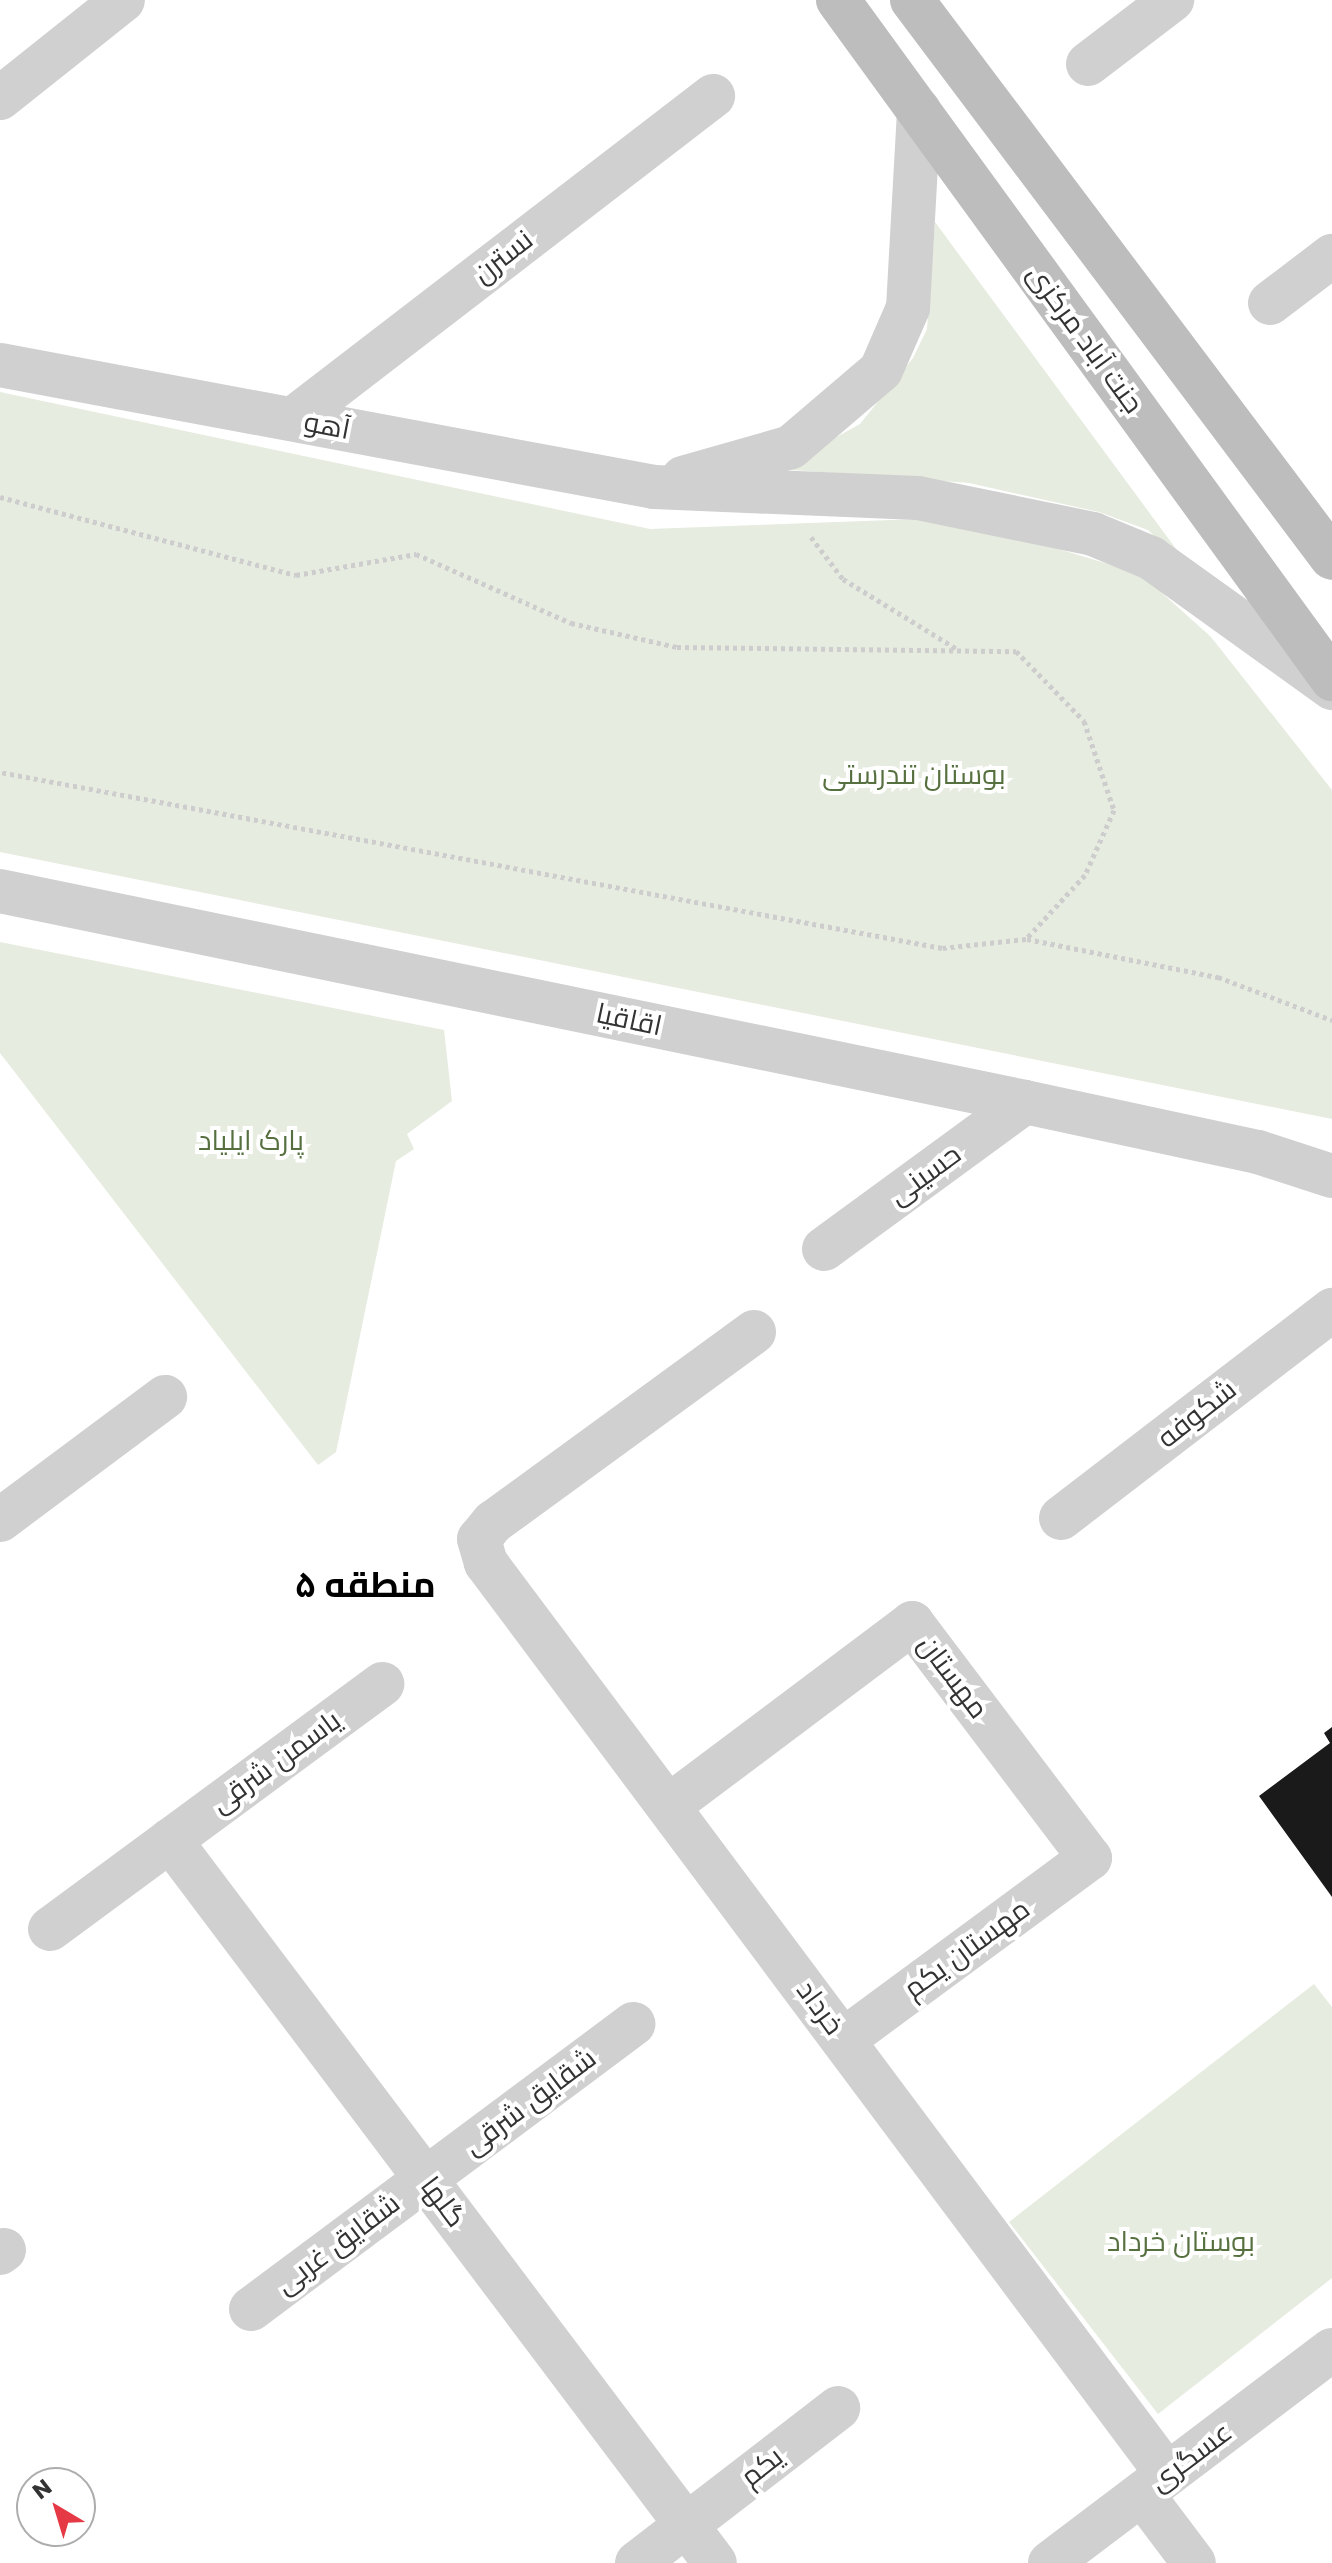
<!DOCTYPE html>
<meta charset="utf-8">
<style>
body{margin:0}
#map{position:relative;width:1332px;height:2563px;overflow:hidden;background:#fff;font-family:Poppins,Cairo,sans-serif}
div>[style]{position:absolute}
.green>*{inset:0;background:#e6ecdf}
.building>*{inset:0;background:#1a1a1a}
.path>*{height:5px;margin-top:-2.5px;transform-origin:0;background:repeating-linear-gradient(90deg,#cdcdcd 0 4px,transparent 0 8px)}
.minor>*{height:44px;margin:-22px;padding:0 22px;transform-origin:22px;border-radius:22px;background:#d0d0d0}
.secondary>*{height:44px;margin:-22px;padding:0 22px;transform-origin:22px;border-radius:22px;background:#bdbdbd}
span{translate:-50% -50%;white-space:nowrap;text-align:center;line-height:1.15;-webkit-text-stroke:8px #fff;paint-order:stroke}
.street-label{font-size:28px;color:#333}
.park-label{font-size:28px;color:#56703f}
.district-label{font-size:36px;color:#000;font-weight:700}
.north{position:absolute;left:16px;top:2467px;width:80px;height:80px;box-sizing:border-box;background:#fff;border:2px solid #adadad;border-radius:50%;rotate:322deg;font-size:22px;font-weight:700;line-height:32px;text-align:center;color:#333}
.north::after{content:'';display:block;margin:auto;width:28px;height:36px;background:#e63946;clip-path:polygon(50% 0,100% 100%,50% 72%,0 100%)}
</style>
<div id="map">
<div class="green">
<i style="clip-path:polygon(935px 222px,1196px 576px,1148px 530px,1099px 512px,969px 483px,779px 469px,860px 424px,913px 358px,927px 329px)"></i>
<i style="clip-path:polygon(0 392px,650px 529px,919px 519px,1016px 536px,1141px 574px,1211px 637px,1332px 790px,1332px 1119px,0 852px)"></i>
<i style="clip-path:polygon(0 942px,444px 1030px,452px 1101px,407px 1134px,414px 1149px,396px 1161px,336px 1452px,318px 1465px,0 1053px)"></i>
<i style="clip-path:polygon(1314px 1984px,1332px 2007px,1332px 2278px,1158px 2414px,1009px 2222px)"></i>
</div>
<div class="building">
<i style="clip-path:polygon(1332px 1727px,1332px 1897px,1259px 1796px,1330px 1743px,1324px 1733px)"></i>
</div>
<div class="path">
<i style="left:0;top:497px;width:306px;rotate:14.8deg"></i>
<i style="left:296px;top:575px;width:122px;rotate:-9.9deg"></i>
<i style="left:416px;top:554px;width:170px;rotate:24deg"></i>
<i style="left:571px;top:623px;width:109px;rotate:12.8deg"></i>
<i style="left:677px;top:647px;width:339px;rotate:0.7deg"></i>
<i style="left:1016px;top:651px;width:98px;rotate:45.8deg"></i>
<i style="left:1084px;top:721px;width:94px;rotate:71.4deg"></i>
<i style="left:1114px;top:810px;width:71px;rotate:114deg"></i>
<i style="left:1085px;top:875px;width:87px;rotate:132.7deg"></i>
<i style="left:1026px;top:939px;width:84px;rotate:173.9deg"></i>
<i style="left:942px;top:948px;width:958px;rotate:-169.42deg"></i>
<i style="left:811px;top:537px;width:53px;rotate:52.7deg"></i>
<i style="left:843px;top:579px;width:134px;rotate:31.6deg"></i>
<i style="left:1027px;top:939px;width:195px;rotate:11.3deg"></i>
<i style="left:1218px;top:977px;width:122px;rotate:20.7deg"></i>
</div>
<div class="minor">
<i style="left:1088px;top:64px;width:106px;rotate:-37.3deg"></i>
<i style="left:0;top:98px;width:157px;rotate:-38.5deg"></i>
<i style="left:1270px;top:303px;width:78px;rotate:-37.2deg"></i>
<i style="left:0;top:365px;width:665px;rotate:10.57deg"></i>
<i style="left:654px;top:487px;width:264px;rotate:2.4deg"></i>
<i style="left:918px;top:498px;width:179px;rotate:11.6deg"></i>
<i style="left:1093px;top:534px;width:63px;rotate:22.5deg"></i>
<i style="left:1151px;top:558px;width:223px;rotate:35.7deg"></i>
<i style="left:293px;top:419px;width:530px;rotate:-37.56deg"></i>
<i style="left:683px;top:478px;width:112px;rotate:-16deg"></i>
<i style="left:791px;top:447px;width:118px;rotate:-40.5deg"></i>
<i style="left:881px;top:370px;width:68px;rotate:-66.5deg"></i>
<i style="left:908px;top:308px;width:198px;rotate:-86.8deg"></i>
<i style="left:0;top:891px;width:1046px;rotate:11.63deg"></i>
<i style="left:1025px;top:1102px;width:238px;rotate:12.1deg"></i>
<i style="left:1258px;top:1152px;width:78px;rotate:18deg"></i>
<i style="left:824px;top:1249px;width:249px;rotate:-36.2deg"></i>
<i style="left:754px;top:1332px;width:323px;rotate:143.9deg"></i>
<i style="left:493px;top:1522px;width:22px;rotate:129deg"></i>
<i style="left:479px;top:1539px;width:25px;rotate:74deg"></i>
<i style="left:486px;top:1563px;width:1137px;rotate:53.22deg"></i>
<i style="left:1061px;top:1518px;width:342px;rotate:-37.5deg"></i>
<i style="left:0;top:1520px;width:206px;rotate:-36.7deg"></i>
<i style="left:670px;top:1805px;width:303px;rotate:-36.9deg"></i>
<i style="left:912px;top:1623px;width:295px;rotate:52.9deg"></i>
<i style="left:1090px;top:1858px;width:307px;rotate:143.6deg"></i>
<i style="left:170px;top:1840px;width:905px;rotate:52.99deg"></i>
<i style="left:50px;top:1929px;width:413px;rotate:-36.4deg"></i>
<i style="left:0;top:2253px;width:5px;rotate:-37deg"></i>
<i style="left:251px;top:2309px;width:477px;rotate:-36.7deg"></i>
<i style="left:1142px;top:2494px;width:86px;rotate:53deg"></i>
<i style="left:637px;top:2563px;width:254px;rotate:-37.6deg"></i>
<i style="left:1050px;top:2563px;width:353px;rotate:-37.1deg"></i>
</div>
<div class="secondary">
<i style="left:838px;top:0;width:840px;rotate:53.96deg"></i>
<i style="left:912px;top:0;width:698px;rotate:53.03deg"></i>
</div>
<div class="street-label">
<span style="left:503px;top:257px;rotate:-38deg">نسترن</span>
<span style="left:1085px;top:339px;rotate:54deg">جنت آباد مرکزی</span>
<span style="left:327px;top:426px;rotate:11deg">آهو</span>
<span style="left:629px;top:1020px;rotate:12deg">اقاقیا</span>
<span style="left:925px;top:1175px;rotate:-36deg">حسینی</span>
<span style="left:1197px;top:1414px;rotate:-38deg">شکوفه</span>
<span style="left:953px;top:1677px;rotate:53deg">مهستان</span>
<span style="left:276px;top:1762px;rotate:-36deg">یاسمن شرقی</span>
<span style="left:967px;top:1949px;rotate:-36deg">مهستان یکم</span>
<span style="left:820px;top:2008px;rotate:54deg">خرداد</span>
<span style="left:530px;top:2102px;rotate:-37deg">شقایق شرقی</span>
<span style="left:443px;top:2202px;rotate:53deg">گلها</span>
<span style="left:338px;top:2244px;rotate:-37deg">شقایق غربی</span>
<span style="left:1191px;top:2457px;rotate:-37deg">عسگری</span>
<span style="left:762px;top:2467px;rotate:-38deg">یکم</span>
</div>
<div class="park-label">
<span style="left:914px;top:775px">بوستان تندرستی</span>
<span style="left:251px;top:1141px">پارک ایلیاد</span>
<span style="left:1181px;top:2242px">بوستان خرداد</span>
</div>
<div class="district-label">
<span style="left:365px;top:1585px">منطقه ۵</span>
</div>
<div class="north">N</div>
</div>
